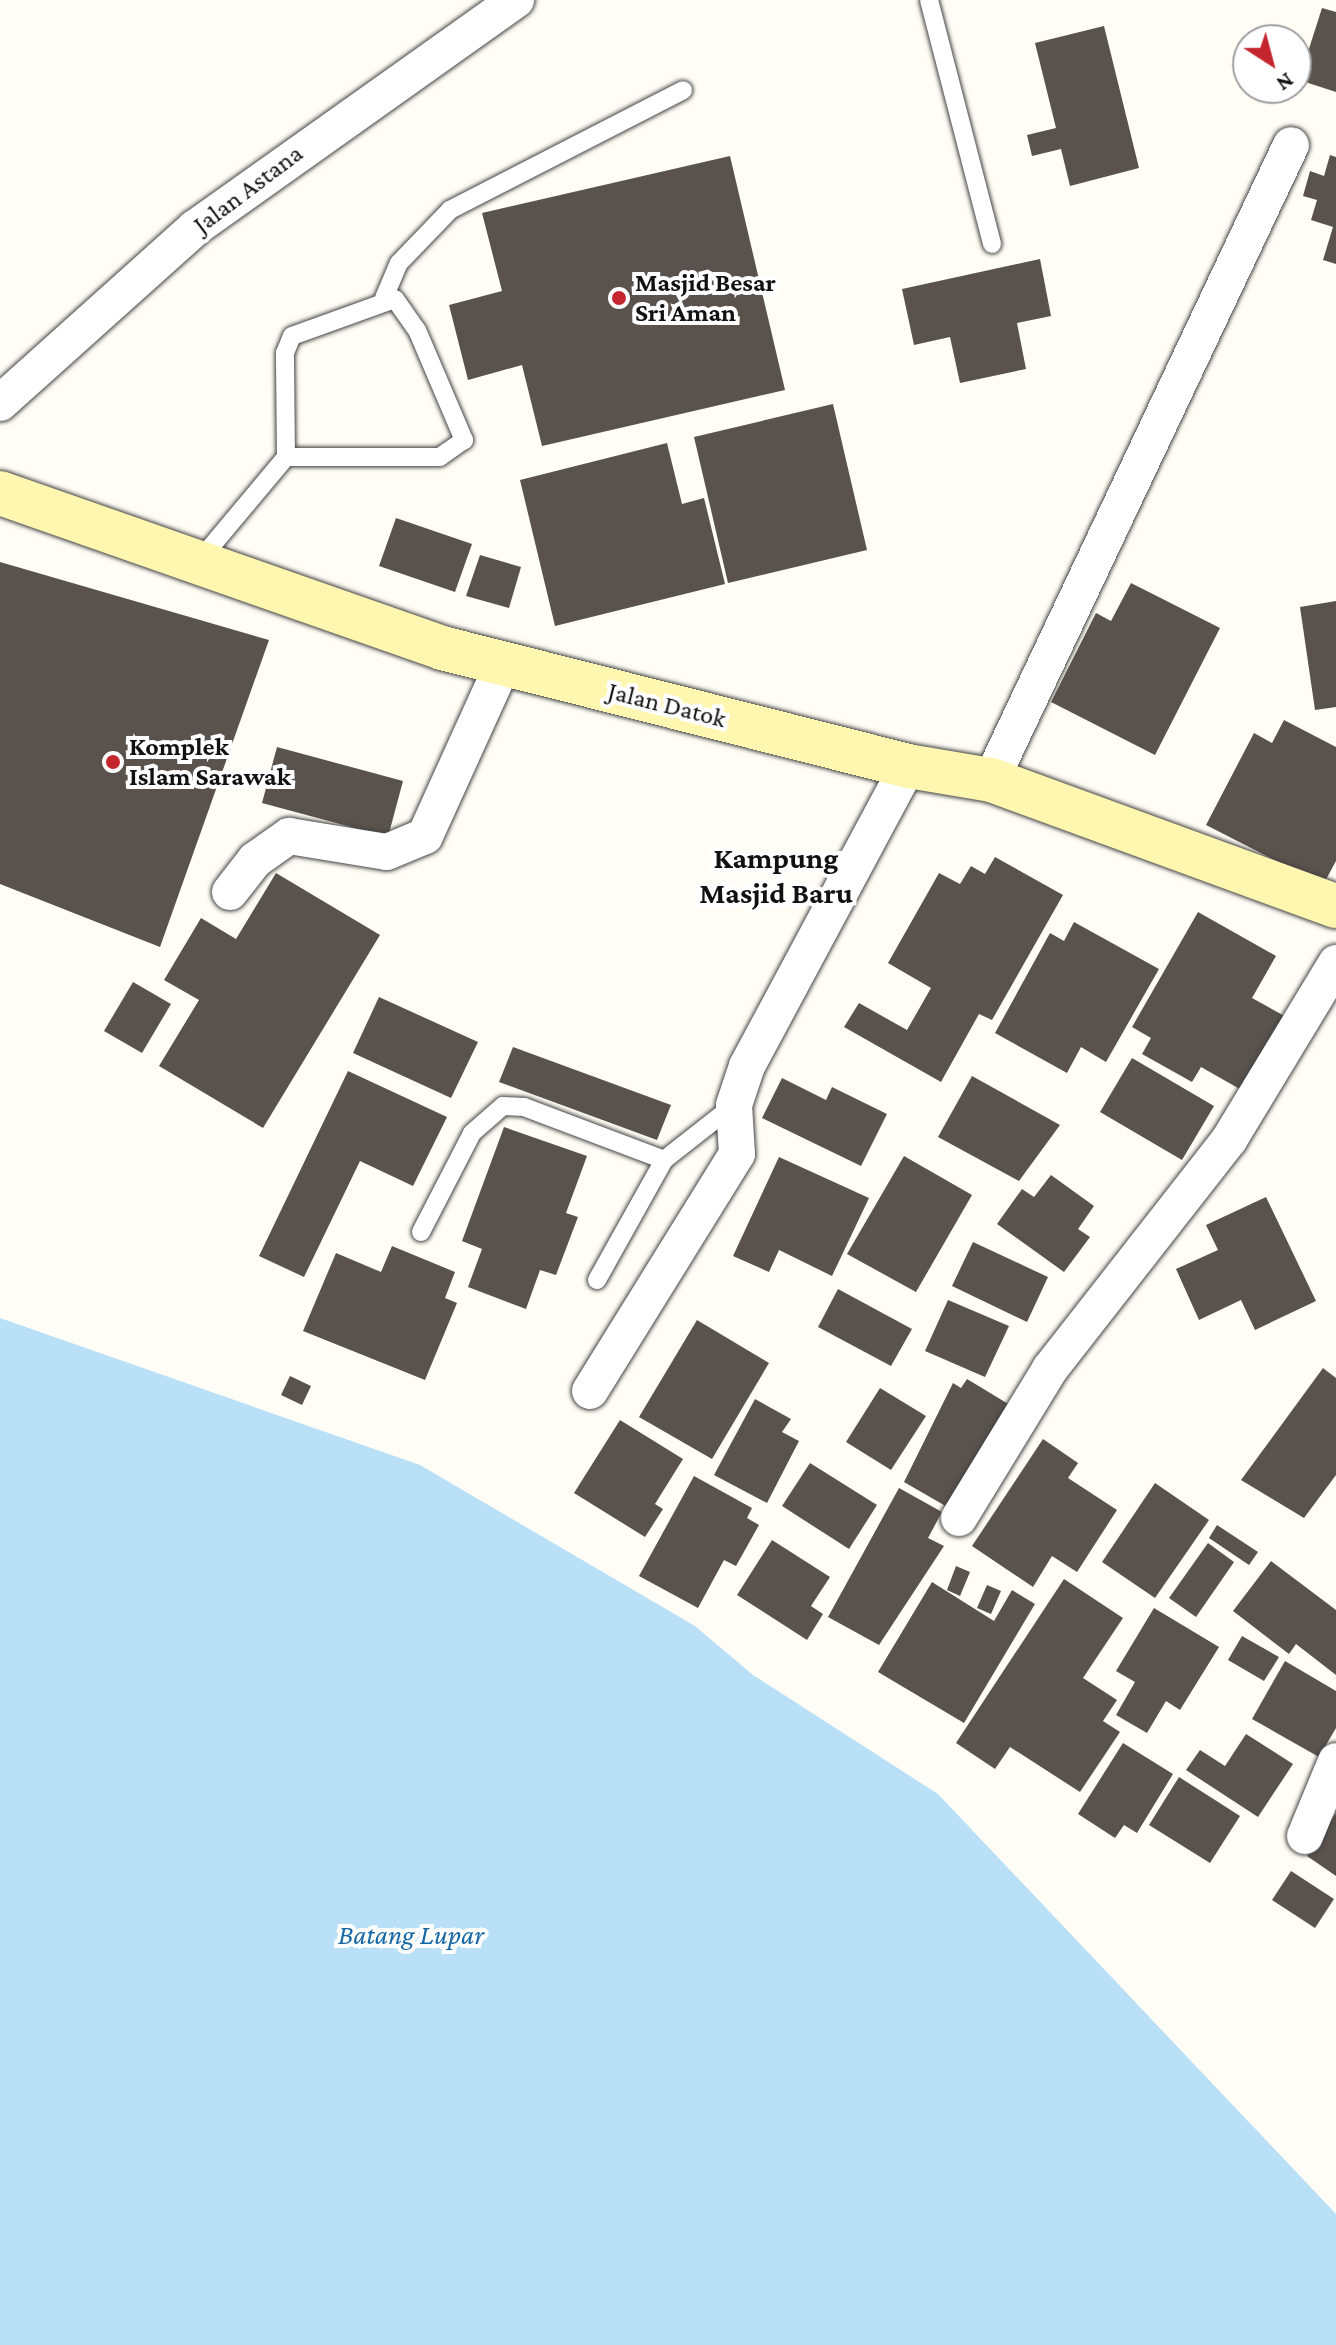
<!DOCTYPE html>
<style>
body{margin:0}
#map{position:relative;width:1336px;height:2345px;overflow:hidden;background:#fffdf5;font-family:"Crimson Pro",serif}
div>[style]{position:absolute}
.water>*{inset:0;background:#b9e0f7}
.building>*{inset:0;background:#5a524d}
.roads{filter:drop-shadow(0 0 2px #444) drop-shadow(0 0 2px #444)}
.lane>*{height:18px;margin:-9px;padding:0 9px;transform-origin:9px;border-radius:9px;background:#fff}
.street>*{height:36px;margin:-18px;padding:0 18px;transform-origin:18px;border-radius:18px;background:#fff}
.secondary>*{height:44px;margin:-22px;padding:0 22px;transform-origin:22px;border-radius:22px;background:#fff6b0}
.dots>*{width:22px;height:22px;translate:-50% -50%;box-sizing:border-box;border:4px solid #fff;border-radius:50%}
span{translate:-50% -50%;white-space:nowrap;text-align:center;line-height:1.15;-webkit-text-stroke:8px #fff;paint-order:stroke}
.street-label{font-size:26px;color:#111}
.poi-label{font-size:26px;color:#111;font-weight:700}
.left{translate:0 -50%;text-align:left}
.water-label{font-size:28px;color:#1768a6;font-style:italic}
.quarter-label{font-size:30px;color:#111;font-weight:700}
.north{position:absolute;left:1232px;top:24px;width:80px;height:80px;box-sizing:border-box;background:#fff;border:2px solid #a0a0a0;border-radius:50%;rotate:144deg;font-size:22px;font-weight:700;line-height:32px;text-align:center;color:#111}
.north::after{content:'';display:block;margin:auto;width:28px;height:36px;background:#c4262e;clip-path:polygon(50% 0,100% 100%,50% 72%,0 100%)}
</style>
<div id="map">
<div class="water">
<i style="clip-path:polygon(0 1318px,420px 1465px,695px 1626px,753px 1675px,938px 1794px,1336px 2214px,1336px 2345px,0 2345px)"></i>
</div>
<div class="building">
<i style="clip-path:polygon(1322px 8px,1336px 12px,1336px 92px,1299px 80px)"></i>
<i style="clip-path:polygon(1104px 26px,1139px 168px,1070px 186px,1061px 149px,1032px 156px,1027px 135px,1056px 128px,1035px 43px)"></i>
<i style="clip-path:polygon(1330px 155px,1336px 157px,1336px 264px,1323px 260px,1333px 227px,1311px 220px,1317px 200px,1303px 196px,1310px 171px,1324px 176px)"></i>
<i style="clip-path:polygon(730px 156px,785px 390px,542px 446px,522px 365px,468px 380px,449px 305px,502px 291px,482px 213px)"></i>
<i style="clip-path:polygon(1040px 259px,1051px 316px,1017px 323px,1026px 369px,960px 383px,950px 337px,914px 345px,902px 289px)"></i>
<i style="clip-path:polygon(833px 404px,867px 550px,728px 583px,694px 437px)"></i>
<i style="clip-path:polygon(667px 443px,682px 504px,704px 498px,725px 584px,555px 626px,520px 480px)"></i>
<i style="clip-path:polygon(396px 518px,472px 544px,455px 592px,379px 566px)"></i>
<i style="clip-path:polygon(480px 555px,521px 567px,509px 608px,466px 596px)"></i>
<i style="clip-path:polygon(0 562px,269px 640px,160px 947px,0 884px)"></i>
<i style="clip-path:polygon(1131px 583px,1220px 628px,1155px 755px,1051px 702px,1096px 613px,1111px 621px)"></i>
<i style="clip-path:polygon(1336px 601px,1336px 707px,1315px 710px,1300px 607px)"></i>
<i style="clip-path:polygon(1284px 720px,1336px 747px,1336px 861px,1323px 885px,1206px 825px,1254px 733px,1272px 743px)"></i>
<i style="clip-path:polygon(277px 747px,403px 781px,388px 837px,262px 803px)"></i>
<i style="clip-path:polygon(995px 857px,1063px 895px,992px 1020px,979px 1014px,941px 1082px,844px 1027px,859px 1003px,907px 1030px,931px 988px,888px 963px,939px 873px,960px 884px,971px 866px,985px 874px)"></i>
<i style="clip-path:polygon(276px 873px,380px 935px,263px 1128px,159px 1066px,199px 1000px,164px 980px,201px 918px,236px 939px)"></i>
<i style="clip-path:polygon(1198px 912px,1276px 956px,1252px 998px,1288px 1018px,1245px 1092px,1201px 1067px,1192px 1082px,1142px 1054px,1151px 1038px,1132px 1027px)"></i>
<i style="clip-path:polygon(1074px 922px,1159px 969px,1106px 1062px,1081px 1047px,1067px 1073px,995px 1033px,1050px 933px,1064px 941px)"></i>
<i style="clip-path:polygon(133px 982px,171px 1004px,142px 1053px,104px 1031px)"></i>
<i style="clip-path:polygon(379px 997px,478px 1042px,451px 1098px,353px 1053px)"></i>
<i style="clip-path:polygon(513px 1047px,671px 1105px,657px 1140px,499px 1082px)"></i>
<i style="clip-path:polygon(1132px 1058px,1214px 1106px,1182px 1160px,1100px 1112px)"></i>
<i style="clip-path:polygon(348px 1071px,447px 1117px,413px 1186px,360px 1161px,304px 1277px,259px 1256px)"></i>
<i style="clip-path:polygon(972px 1076px,1060px 1125px,1019px 1181px,938px 1137px)"></i>
<i style="clip-path:polygon(782px 1078px,826px 1100px,832px 1087px,887px 1114px,861px 1166px,762px 1118px)"></i>
<i style="clip-path:polygon(504px 1127px,587px 1156px,566px 1213px,578px 1217px,556px 1275px,540px 1270px,526px 1309px,468px 1287px,482px 1249px,462px 1241px)"></i>
<i style="clip-path:polygon(904px 1156px,972px 1195px,916px 1292px,847px 1254px)"></i>
<i style="clip-path:polygon(779px 1157px,869px 1198px,832px 1276px,779px 1250px,769px 1272px,733px 1256px)"></i>
<i style="clip-path:polygon(1051px 1175px,1094px 1206px,1078px 1229px,1090px 1237px,1064px 1272px,997px 1224px,1022px 1189px,1034px 1197px)"></i>
<i style="clip-path:polygon(1266px 1197px,1316px 1301px,1255px 1330px,1241px 1300px,1199px 1320px,1176px 1269px,1218px 1250px,1206px 1225px)"></i>
<i style="clip-path:polygon(973px 1242px,1048px 1277px,1027px 1322px,952px 1286px)"></i>
<i style="clip-path:polygon(392px 1246px,455px 1272px,445px 1298px,457px 1303px,425px 1380px,303px 1331px,336px 1253px,381px 1272px)"></i>
<i style="clip-path:polygon(838px 1289px,912px 1329px,891px 1366px,818px 1327px)"></i>
<i style="clip-path:polygon(948px 1300px,1009px 1326px,985px 1377px,925px 1351px)"></i>
<i style="clip-path:polygon(697px 1320px,769px 1363px,712px 1459px,639px 1417px)"></i>
<i style="clip-path:polygon(1323px 1368px,1336px 1378px,1336px 1475px,1304px 1518px,1241px 1480px)"></i>
<i style="clip-path:polygon(290px 1376px,311px 1386px,302px 1405px,281px 1395px)"></i>
<i style="clip-path:polygon(967px 1379px,1010px 1405px,949px 1508px,904px 1482px,953px 1383px,961px 1388px)"></i>
<i style="clip-path:polygon(880px 1388px,926px 1416px,891px 1470px,846px 1442px)"></i>
<i style="clip-path:polygon(755px 1399px,791px 1419px,782px 1432px,799px 1441px,767px 1503px,714px 1475px)"></i>
<i style="clip-path:polygon(620px 1420px,683px 1459px,655px 1504px,663px 1509px,645px 1537px,574px 1493px)"></i>
<i style="clip-path:polygon(1043px 1439px,1078px 1463px,1068px 1478px,1117px 1510px,1077px 1572px,1052px 1556px,1033px 1587px,972px 1546px)"></i>
<i style="clip-path:polygon(810px 1463px,877px 1505px,849px 1549px,782px 1506px)"></i>
<i style="clip-path:polygon(694px 1476px,752px 1508px,747px 1518px,759px 1525px,736px 1566px,724px 1560px,698px 1608px,639px 1576px)"></i>
<i style="clip-path:polygon(1155px 1483px,1209px 1520px,1155px 1598px,1102px 1562px)"></i>
<i style="clip-path:polygon(899px 1488px,942px 1512px,928px 1538px,944px 1546px,879px 1645px,828px 1617px)"></i>
<i style="clip-path:polygon(1217px 1525px,1258px 1552px,1249px 1565px,1209px 1538px)"></i>
<i style="clip-path:polygon(772px 1540px,830px 1577px,811px 1606px,823px 1614px,807px 1640px,737px 1595px)"></i>
<i style="clip-path:polygon(1208px 1543px,1234px 1562px,1196px 1617px,1169px 1598px)"></i>
<i style="clip-path:polygon(1271px 1561px,1336px 1610px,1336px 1675px,1296px 1644px,1289px 1654px,1233px 1611px)"></i>
<i style="clip-path:polygon(956px 1566px,970px 1572px,960px 1596px,947px 1590px)"></i>
<i style="clip-path:polygon(1064px 1579px,1123px 1618px,1083px 1678px,1117px 1700px,1103px 1721px,1120px 1732px,1080px 1792px,1010px 1747px,995px 1769px,956px 1743px)"></i>
<i style="clip-path:polygon(932px 1582px,994px 1621px,1012px 1590px,1035px 1604px,964px 1723px,878px 1672px)"></i>
<i style="clip-path:polygon(987px 1585px,1001px 1591px,991px 1614px,977px 1608px)"></i>
<i style="clip-path:polygon(1154px 1608px,1219px 1647px,1180px 1710px,1166px 1701px,1147px 1733px,1116px 1715px,1135px 1682px,1116px 1671px)"></i>
<i style="clip-path:polygon(1242px 1636px,1279px 1657px,1264px 1681px,1228px 1660px)"></i>
<i style="clip-path:polygon(1285px 1661px,1336px 1691px,1336px 1728px,1319px 1757px,1252px 1719px)"></i>
<i style="clip-path:polygon(1246px 1734px,1293px 1764px,1258px 1817px,1186px 1770px,1200px 1750px,1225px 1766px)"></i>
<i style="clip-path:polygon(1123px 1743px,1173px 1774px,1137px 1833px,1124px 1825px,1115px 1838px,1078px 1814px)"></i>
<i style="clip-path:polygon(1179px 1777px,1240px 1816px,1210px 1863px,1149px 1825px)"></i>
<i style="clip-path:polygon(1336px 1813px,1336px 1876px,1307px 1856px)"></i>
<i style="clip-path:polygon(1291px 1871px,1334px 1899px,1315px 1928px,1272px 1900px)"></i>
</div>
<div class="roads">
<div class="lane">
<i style="left:929px;top:0;width:252px;rotate:75.5deg"></i>
<i style="left:384px;top:298px;width:38px;rotate:-67deg"></i>
<i style="left:399px;top:263px;width:74px;rotate:-46.1deg"></i>
<i style="left:450px;top:210px;width:262px;rotate:-27.2deg"></i>
<i style="left:199px;top:561px;width:136px;rotate:-50.1deg"></i>
<i style="left:286px;top:457px;width:104px;rotate:-90.6deg"></i>
<i style="left:285px;top:353px;width:18px;rotate:-68deg"></i>
<i style="left:292px;top:336px;width:109px;rotate:-19.8deg"></i>
<i style="left:395px;top:299px;width:38px;rotate:55deg"></i>
<i style="left:417px;top:330px;width:120px;rotate:66.9deg"></i>
<i style="left:464px;top:440px;width:29px;rotate:145deg"></i>
<i style="left:440px;top:457px;width:154px;rotate:180deg"></i>
<i style="left:421px;top:1232px;width:111px;rotate:-62.7deg"></i>
<i style="left:472px;top:1133px;width:41px;rotate:-41.1deg"></i>
<i style="left:503px;top:1106px;width:21px;rotate:3deg"></i>
<i style="left:524px;top:1107px;width:150px;rotate:20.7deg"></i>
<i style="left:597px;top:1280px;width:137px;rotate:-60.8deg"></i>
<i style="left:664px;top:1160px;width:89px;rotate:-38.2deg"></i>
</div>
<div class="street">
<i style="left:0;top:403px;width:262px;rotate:-41.9deg"></i>
<i style="left:195px;top:228px;width:394px;rotate:-35.4deg"></i>
<i style="left:991px;top:780px;width:702px;rotate:-64.71deg"></i>
<i style="left:230px;top:892px;width:41px;rotate:-52deg"></i>
<i style="left:255px;top:860px;width:42px;rotate:-35.2deg"></i>
<i style="left:289px;top:836px;width:99px;rotate:9.3deg"></i>
<i style="left:387px;top:852px;width:41px;rotate:-22.8deg"></i>
<i style="left:425px;top:836px;width:189px;rotate:-65.6deg"></i>
<i style="left:590px;top:1391px;width:279px;rotate:-58.2deg"></i>
<i style="left:737px;top:1154px;width:49px;rotate:-93.5deg"></i>
<i style="left:734px;top:1105px;width:41px;rotate:-71.6deg"></i>
<i style="left:747px;top:1066px;width:340px;rotate:-61.8deg"></i>
<i style="left:959px;top:1518px;width:175px;rotate:-58.6deg"></i>
<i style="left:1050px;top:1369px;width:291px;rotate:-52deg"></i>
<i style="left:1229px;top:1140px;width:207px;rotate:-58.8deg"></i>
<i style="left:1305px;top:1836px;width:81px;rotate:-67.5deg"></i>
</div>
<div class="secondary">
<i style="left:0;top:493px;width:468px;rotate:19.3deg"></i>
<i style="left:442px;top:648px;width:481px;rotate:14.2deg"></i>
<i style="left:908px;top:766px;width:84px;rotate:9.6deg"></i>
<i style="left:991px;top:780px;width:367px;rotate:20.1deg"></i>
</div>
</div>
<div class="dots">
<i style="left:619px;top:298px;background:#c4262e"></i>
<i style="left:113px;top:762px;background:#c4262e"></i>
</div>
<div class="street-label">
<span style="left:248px;top:189px;rotate:-37deg">Jalan Astana</span>
<span style="left:667px;top:705px;rotate:14deg">Jalan Datok</span>
</div>
<div class="poi-label">
<span class="left" style="left:635px;top:298px">Masjid Besar<br>Sri Aman</span>
<span class="left" style="left:129px;top:762px">Komplek<br>Islam Sarawak</span>
</div>
<div class="water-label">
<span style="left:411px;top:1935px">Batang Lupar</span>
</div>
<div class="quarter-label">
<span style="left:776px;top:875px">Kampung<br>Masjid Baru</span>
</div>
<div class="north">N</div>
</div>
